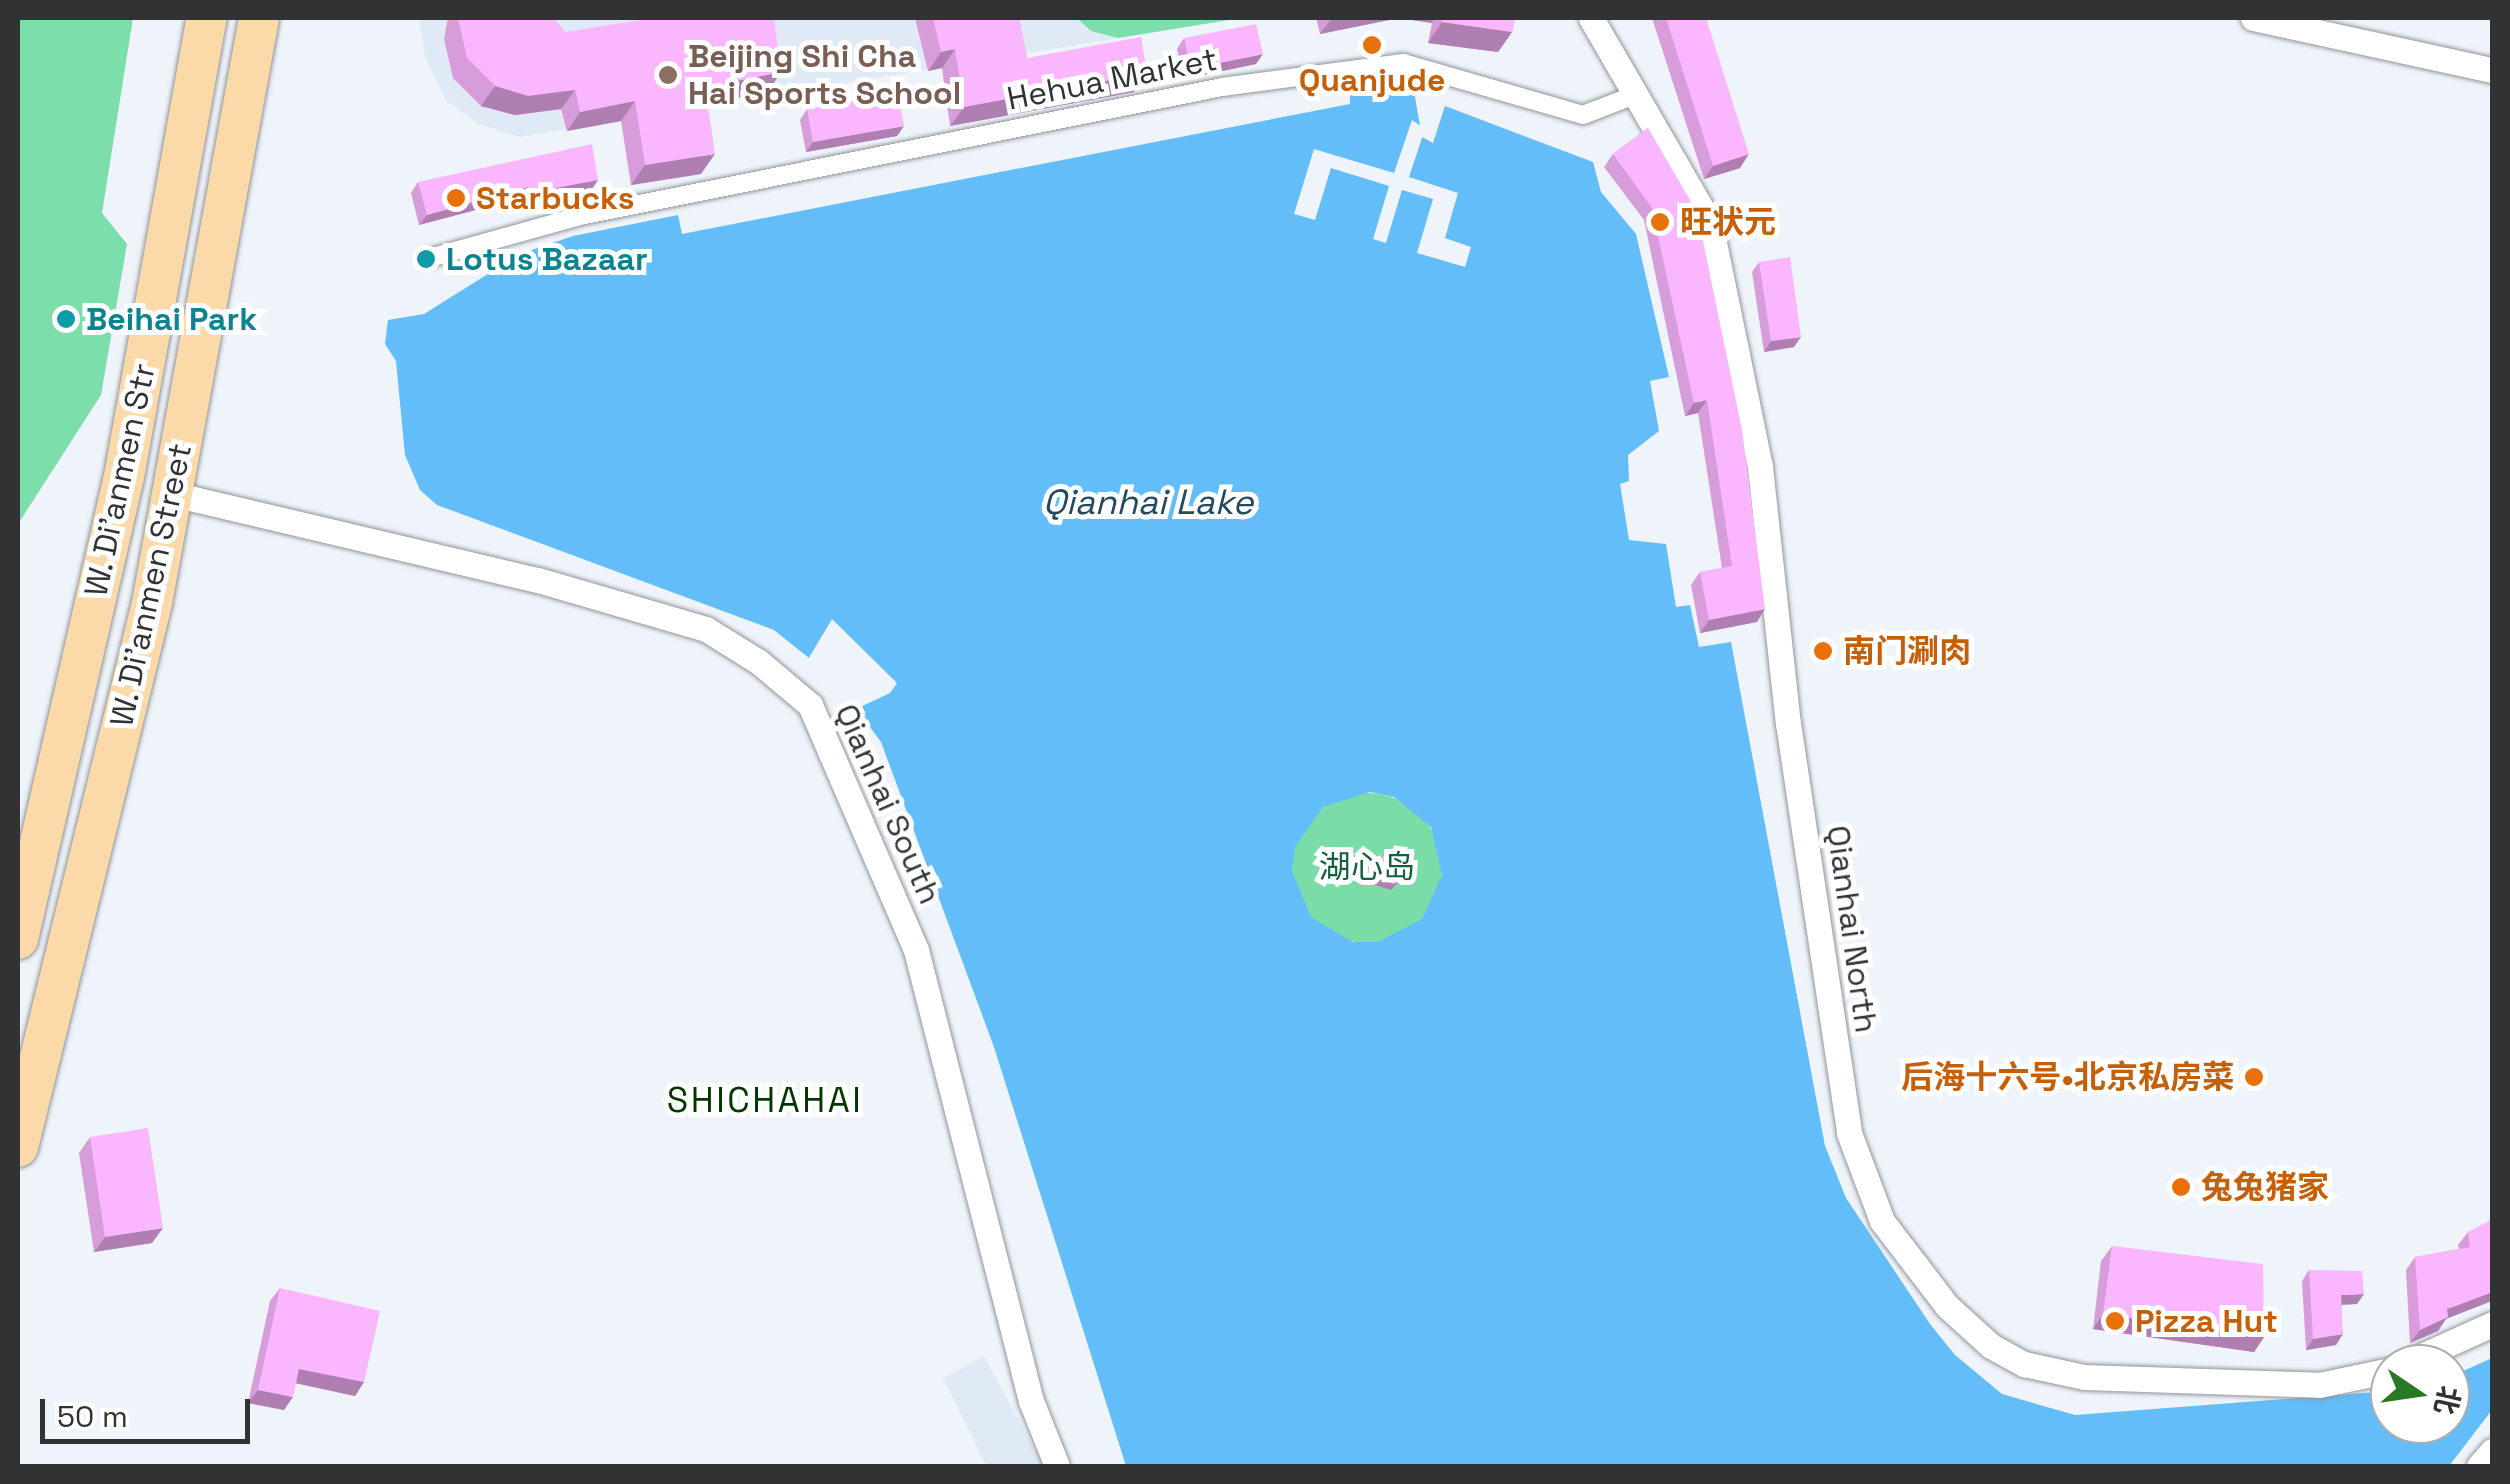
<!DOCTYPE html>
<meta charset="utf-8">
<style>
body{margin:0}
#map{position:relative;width:2510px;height:1484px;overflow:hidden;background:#eff4fa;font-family:"Space Grotesk","Noto Sans SC",sans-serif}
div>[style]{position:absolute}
.built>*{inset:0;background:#e0eaf6}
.green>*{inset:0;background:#7cdeaa}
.forest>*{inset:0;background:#7adda8}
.round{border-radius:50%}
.water>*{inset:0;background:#62bdf8}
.pier>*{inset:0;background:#eff4fa}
.roads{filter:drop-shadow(0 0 2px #91959a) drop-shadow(0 0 2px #91959a)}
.pedestrian>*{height:18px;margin:-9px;padding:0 9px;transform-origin:9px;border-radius:9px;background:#fff}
.minor>*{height:25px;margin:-12.5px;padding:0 12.5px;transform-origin:12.5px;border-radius:12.5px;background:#fff}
.primary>*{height:40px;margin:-20px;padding:0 20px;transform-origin:20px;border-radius:20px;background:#fbd9a9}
.wall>*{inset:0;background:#d79dda}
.shaded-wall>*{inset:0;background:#af7fb2}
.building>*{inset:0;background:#fab6fe}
.dots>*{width:28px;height:28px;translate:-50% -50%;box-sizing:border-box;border:5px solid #fff;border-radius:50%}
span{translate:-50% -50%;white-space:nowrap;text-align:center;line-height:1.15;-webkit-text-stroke:10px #fff;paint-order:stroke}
.education-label{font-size:32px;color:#785e54;font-weight:700}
.left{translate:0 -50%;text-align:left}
.street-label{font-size:32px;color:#303234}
.food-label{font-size:32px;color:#c56008;font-weight:700}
.right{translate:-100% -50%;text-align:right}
.culture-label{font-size:32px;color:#0d838f;font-weight:700}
.park-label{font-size:32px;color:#14603e}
.water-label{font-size:35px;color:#234961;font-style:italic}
.neighbourhood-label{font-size:35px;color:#003600;letter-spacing:2.5px}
.frame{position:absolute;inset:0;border:20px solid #303234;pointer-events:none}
.north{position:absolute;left:2370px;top:1344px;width:100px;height:100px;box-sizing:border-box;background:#fff;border:2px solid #acadae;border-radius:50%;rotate:103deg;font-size:28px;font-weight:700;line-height:40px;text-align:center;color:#303234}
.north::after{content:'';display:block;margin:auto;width:35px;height:45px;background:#277924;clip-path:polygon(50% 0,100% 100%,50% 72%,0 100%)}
.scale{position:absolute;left:40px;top:1399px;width:210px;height:45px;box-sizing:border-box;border:5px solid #303234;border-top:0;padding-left:12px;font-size:30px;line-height:35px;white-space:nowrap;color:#303234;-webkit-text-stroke:8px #fff;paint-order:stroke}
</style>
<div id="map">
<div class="built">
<i style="clip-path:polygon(419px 18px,1241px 18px,518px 137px,478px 124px,446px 100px,425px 58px)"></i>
<i style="clip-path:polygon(984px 1356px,1033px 1446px,1044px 1466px,986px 1466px,943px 1378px)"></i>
</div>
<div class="green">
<i style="clip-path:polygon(18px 18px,133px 18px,102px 213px,127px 244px,101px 395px,18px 524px)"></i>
<i style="clip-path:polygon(1077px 18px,1241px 18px,1118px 38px,1091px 31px)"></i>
</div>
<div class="forest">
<i class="round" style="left:1292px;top:793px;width:150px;height:150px"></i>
</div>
<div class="water">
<i style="clip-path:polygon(evenodd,1350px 86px,1413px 86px,1422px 137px,1433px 143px,1445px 106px,1593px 162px,1601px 192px,1636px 234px,1669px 377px,1650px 381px,1659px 431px,1628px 455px,1629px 481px,1620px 484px,1629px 540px,1666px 544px,1676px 607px,1690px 605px,1699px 647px,1731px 642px,1825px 1146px,1846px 1198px,1930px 1324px,1955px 1355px,2002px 1394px,2075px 1415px,2390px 1391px,2390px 1424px,2450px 1424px,2450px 1377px,2492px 1358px,2492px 1410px,2449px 1466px,1126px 1466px,994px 1047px,881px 742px,834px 678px,774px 630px,437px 505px,420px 490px,405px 455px,396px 361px,385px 344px,388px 320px,424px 314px,520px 254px,573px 236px,678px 215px,682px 234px,1350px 104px,1350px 86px,1370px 792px,1394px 797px,1431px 827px,1442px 875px,1422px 919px,1378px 942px,1353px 942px,1311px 917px,1292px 871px,1295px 847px,1323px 807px,1370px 792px)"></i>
</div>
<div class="pier">
<i style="clip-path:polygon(1412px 120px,1425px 129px,1409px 177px,1458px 193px,1445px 238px,1471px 247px,1465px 267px,1417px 253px,1433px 199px,1402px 190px,1386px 243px,1373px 239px,1389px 186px,1331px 168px,1315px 220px,1294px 214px,1314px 149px,1394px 173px)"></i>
<i style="clip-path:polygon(832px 619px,897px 683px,890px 693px,854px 710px,807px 661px)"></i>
</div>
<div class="roads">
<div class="pedestrian">
<i style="left:426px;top:259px;width:160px;rotate:-15.6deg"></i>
<i style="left:580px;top:216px;width:655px;rotate:-11.36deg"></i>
<i style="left:1222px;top:87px;width:183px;rotate:-7.6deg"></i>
<i style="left:1403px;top:63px;width:187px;rotate:16.1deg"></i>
<i style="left:1583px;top:115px;width:53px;rotate:-21.2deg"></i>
</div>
<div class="minor">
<i style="left:1591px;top:18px;width:237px;rotate:59.9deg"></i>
<i style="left:1710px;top:223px;width:249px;rotate:78.4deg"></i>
<i style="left:1760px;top:467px;width:258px;rotate:83.8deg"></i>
<i style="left:1788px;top:723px;width:415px;rotate:81.5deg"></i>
<i style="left:1849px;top:1133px;width:94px;rotate:69.4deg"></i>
<i style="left:1882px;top:1221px;width:107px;rotate:52.6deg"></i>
<i style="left:1947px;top:1306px;width:59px;rotate:42.3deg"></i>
<i style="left:1991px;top:1346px;width:38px;rotate:29deg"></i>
<i style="left:2024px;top:1364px;width:61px;rotate:12.2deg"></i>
<i style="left:2084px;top:1377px;width:235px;rotate:1.9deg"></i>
<i style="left:2319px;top:1385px;width:73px;rotate:-11.9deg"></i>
<i style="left:2253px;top:18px;width:245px;rotate:12.3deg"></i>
<i style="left:173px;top:494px;width:375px;rotate:13.3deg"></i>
<i style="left:538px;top:580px;width:175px;rotate:16.3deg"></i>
<i style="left:706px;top:629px;width:62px;rotate:31.9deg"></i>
<i style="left:759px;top:662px;width:67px;rotate:40.1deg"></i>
<i style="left:810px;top:705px;width:267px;rotate:66.6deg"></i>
<i style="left:916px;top:950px;width:465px;rotate:75.7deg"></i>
<i style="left:1031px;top:1401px;width:70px;rotate:68.2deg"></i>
<i style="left:2404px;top:1364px;width:97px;rotate:-24.4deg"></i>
<i style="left:2479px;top:1466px;width:20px;rotate:-49deg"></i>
</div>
<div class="primary">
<i style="left:18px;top:939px;width:474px;rotate:-77.1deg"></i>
<i style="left:124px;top:477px;width:466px;rotate:-79.8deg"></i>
<i style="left:18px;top:1147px;width:560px;rotate:-76.16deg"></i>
<i style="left:152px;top:603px;width:595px;rotate:-79.63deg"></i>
</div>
</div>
<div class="wall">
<i style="clip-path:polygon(448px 18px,553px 18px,565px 32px,768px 92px,707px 104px,701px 174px,631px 185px,621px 121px,567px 131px,561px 109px,515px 115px,481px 106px,453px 78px,444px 39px)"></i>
<i style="clip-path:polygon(915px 18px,1019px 18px,1027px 58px,1134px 92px,950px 126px,942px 68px,928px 71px)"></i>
<i style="clip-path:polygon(1316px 18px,1515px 18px,1512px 32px,1498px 52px,1428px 43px,1432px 23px,1399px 18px,1320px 34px)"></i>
<i style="clip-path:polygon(1652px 18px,1706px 18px,1740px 168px,1704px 179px)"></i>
<i style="clip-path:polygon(1184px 38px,1256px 64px,1184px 79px,1177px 49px)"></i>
<i style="clip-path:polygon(807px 109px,897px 136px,806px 152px,800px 120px)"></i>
<i style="clip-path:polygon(1648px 128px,1757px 622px,1700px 633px,1691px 585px,1700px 572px,1722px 568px,1698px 413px,1685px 416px,1644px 220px,1604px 167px,1613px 154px)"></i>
<i style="clip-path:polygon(598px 180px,591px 190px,522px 203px,521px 198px,419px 225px,411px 193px,418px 182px)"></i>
<i style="clip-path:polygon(1759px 262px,1794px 347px,1764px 352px,1752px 272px)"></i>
<i style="clip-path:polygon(1375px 864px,1407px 873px,1391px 890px,1375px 885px,1372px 869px)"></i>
<i style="clip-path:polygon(90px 1137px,152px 1243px,94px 1252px,79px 1153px)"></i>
<i style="clip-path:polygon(2492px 1220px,2446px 1319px,2438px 1331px,2410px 1343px,2406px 1270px,2415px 1257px,2459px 1249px,2458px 1245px,2468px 1232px)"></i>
<i style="clip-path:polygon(2112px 1246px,2264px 1337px,2254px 1352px,2093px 1329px,2101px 1261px)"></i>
<i style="clip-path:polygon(2309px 1270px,2357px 1304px,2342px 1305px,2336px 1345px,2306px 1350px,2302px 1281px)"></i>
<i style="clip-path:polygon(280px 1288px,364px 1382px,355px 1396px,296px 1383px,284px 1410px,248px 1403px,270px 1301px)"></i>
</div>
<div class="shaded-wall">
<i style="clip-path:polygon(1332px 18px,1435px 18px,1432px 23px,1399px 18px,1320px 34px)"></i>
<i style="clip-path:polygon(1442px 22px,1512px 32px,1498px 52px,1428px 43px)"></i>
<i style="clip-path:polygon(955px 49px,942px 68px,928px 71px,941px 52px)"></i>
<i style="clip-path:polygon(1263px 54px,1256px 64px,1184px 79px,1191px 69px)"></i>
<i style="clip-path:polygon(781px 72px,768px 92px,691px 107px,705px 87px)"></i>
<i style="clip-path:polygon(1147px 73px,1134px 92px,950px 126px,964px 107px)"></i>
<i style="clip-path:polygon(495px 86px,575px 90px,561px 109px,515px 115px,481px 106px)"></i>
<i style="clip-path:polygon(635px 101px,621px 121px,567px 131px,580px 112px)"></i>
<i style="clip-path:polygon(904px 126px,897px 136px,806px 152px,813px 142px)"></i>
<i style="clip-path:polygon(715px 154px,701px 174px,631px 185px,645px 165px)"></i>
<i style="clip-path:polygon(1749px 154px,1740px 168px,1704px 179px,1713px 166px)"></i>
<i style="clip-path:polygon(598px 180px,591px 190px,522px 203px,529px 193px)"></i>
<i style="clip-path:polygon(528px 187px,521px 198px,419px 225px,427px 215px)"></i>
<i style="clip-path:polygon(1801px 337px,1794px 347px,1764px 352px,1771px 341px)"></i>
<i style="clip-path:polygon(1707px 400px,1698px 413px,1685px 416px,1694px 403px)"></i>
<i style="clip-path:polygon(1765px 609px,1757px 622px,1700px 633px,1709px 620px)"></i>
<i style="clip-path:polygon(1407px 873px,1391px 890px,1375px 885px,1379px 879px)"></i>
<i style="clip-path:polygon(163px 1228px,152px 1243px,94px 1252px,105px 1237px)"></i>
<i style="clip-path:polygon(2492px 1292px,2492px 1301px,2446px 1319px,2438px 1331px,2410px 1343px,2420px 1330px,2447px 1309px)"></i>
<i style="clip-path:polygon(2364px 1294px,2357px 1304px,2334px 1305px,2341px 1295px)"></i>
<i style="clip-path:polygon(2103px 1314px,2264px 1337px,2254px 1352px,2093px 1329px)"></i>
<i style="clip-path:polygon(2343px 1334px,2336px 1345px,2306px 1350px,2313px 1339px)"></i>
<i style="clip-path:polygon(299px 1369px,364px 1382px,355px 1396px,290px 1382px)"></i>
<i style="clip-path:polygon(258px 1390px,293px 1397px,284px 1410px,248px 1403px)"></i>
</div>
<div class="building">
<i style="clip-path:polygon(458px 18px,553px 18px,565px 32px,653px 18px,774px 18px,781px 72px,705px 87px,715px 154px,645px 165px,635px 101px,580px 112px,575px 90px,528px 96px,495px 86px,467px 58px)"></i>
<i style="clip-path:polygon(933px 18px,1019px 18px,1027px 58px,1141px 37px,1147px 73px,964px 107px,955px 49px,941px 52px)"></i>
<i style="clip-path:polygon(1443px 18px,1515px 18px,1512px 32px,1442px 22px)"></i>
<i style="clip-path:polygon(1666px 18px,1706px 18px,1749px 154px,1713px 166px)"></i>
<i style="clip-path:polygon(1256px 24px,1263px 54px,1191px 69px,1184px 38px)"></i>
<i style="clip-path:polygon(898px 93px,904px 126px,813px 142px,807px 109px)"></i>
<i style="clip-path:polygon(1648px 128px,1697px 212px,1742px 430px,1765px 609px,1709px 620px,1700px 572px,1732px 566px,1707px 400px,1694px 403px,1652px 208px,1613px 154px)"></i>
<i style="clip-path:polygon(592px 144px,598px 180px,529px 193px,528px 187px,427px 215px,418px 182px)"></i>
<i style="clip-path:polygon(1790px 257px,1801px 337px,1771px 341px,1759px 262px)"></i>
<i style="clip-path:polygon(1388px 852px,1403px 857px,1407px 873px,1394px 884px,1379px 879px,1375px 864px)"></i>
<i style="clip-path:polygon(148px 1128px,163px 1228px,105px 1237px,90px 1137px)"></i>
<i style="clip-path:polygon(2492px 1220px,2492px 1292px,2447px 1309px,2448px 1317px,2420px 1330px,2415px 1257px,2470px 1247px,2468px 1232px)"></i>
<i style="clip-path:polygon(2112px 1246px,2263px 1264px,2264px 1337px,2103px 1314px)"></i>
<i style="clip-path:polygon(2309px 1270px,2362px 1271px,2364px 1294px,2341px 1295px,2343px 1334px,2313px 1339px)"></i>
<i style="clip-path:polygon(280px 1288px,380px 1311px,364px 1382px,299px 1369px,293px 1397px,258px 1390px)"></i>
</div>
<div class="dots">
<i style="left:1372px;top:45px;background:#e8710a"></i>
<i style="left:668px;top:75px;background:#8d6e63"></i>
<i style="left:456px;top:198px;background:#e8710a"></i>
<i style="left:1660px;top:222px;background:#e8710a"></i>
<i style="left:426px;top:259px;background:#0f9aa8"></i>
<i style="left:66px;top:319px;background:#0f9aa8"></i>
<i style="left:1823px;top:651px;background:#e8710a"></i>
<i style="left:2254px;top:1077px;background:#e8710a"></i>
<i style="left:2181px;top:1187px;background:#e8710a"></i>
<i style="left:2115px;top:1321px;background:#e8710a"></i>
</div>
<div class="education-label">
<span class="left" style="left:688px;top:75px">Beijing Shi Cha<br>Hai Sports School</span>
</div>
<div class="street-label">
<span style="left:1112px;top:79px;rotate:-11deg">Hehua Market</span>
<span style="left:120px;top:480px;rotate:-78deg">W. Di'anmen Str</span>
<span style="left:151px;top:585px;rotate:-78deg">W. Di'anmen Street</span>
<span style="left:888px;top:804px;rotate:66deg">Qianhai South</span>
<span style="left:1852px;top:929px;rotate:82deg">Qianhai North</span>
</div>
<div class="food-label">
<span style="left:1372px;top:80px">Quanjude</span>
<span class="left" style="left:476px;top:198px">Starbucks</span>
<span class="left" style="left:1680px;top:222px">旺状元</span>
<span class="left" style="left:1843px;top:651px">南门涮肉</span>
<span class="right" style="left:2234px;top:1077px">后海十六号•北京私房菜</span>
<span class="left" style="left:2201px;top:1187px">兔兔猪家</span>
<span class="left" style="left:2135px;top:1321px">Pizza Hut</span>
</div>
<div class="culture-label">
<span class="left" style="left:446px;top:259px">Lotus Bazaar</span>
<span class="left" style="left:86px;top:319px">Beihai Park</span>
</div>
<div class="park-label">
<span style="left:1367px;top:867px">湖心岛</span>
</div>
<div class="water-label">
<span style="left:1148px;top:502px">Qianhai Lake</span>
</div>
<div class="neighbourhood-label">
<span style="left:765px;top:1100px">SHICHAHAI</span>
</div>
<div class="frame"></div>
<div class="north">北</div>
<div class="scale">50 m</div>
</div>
